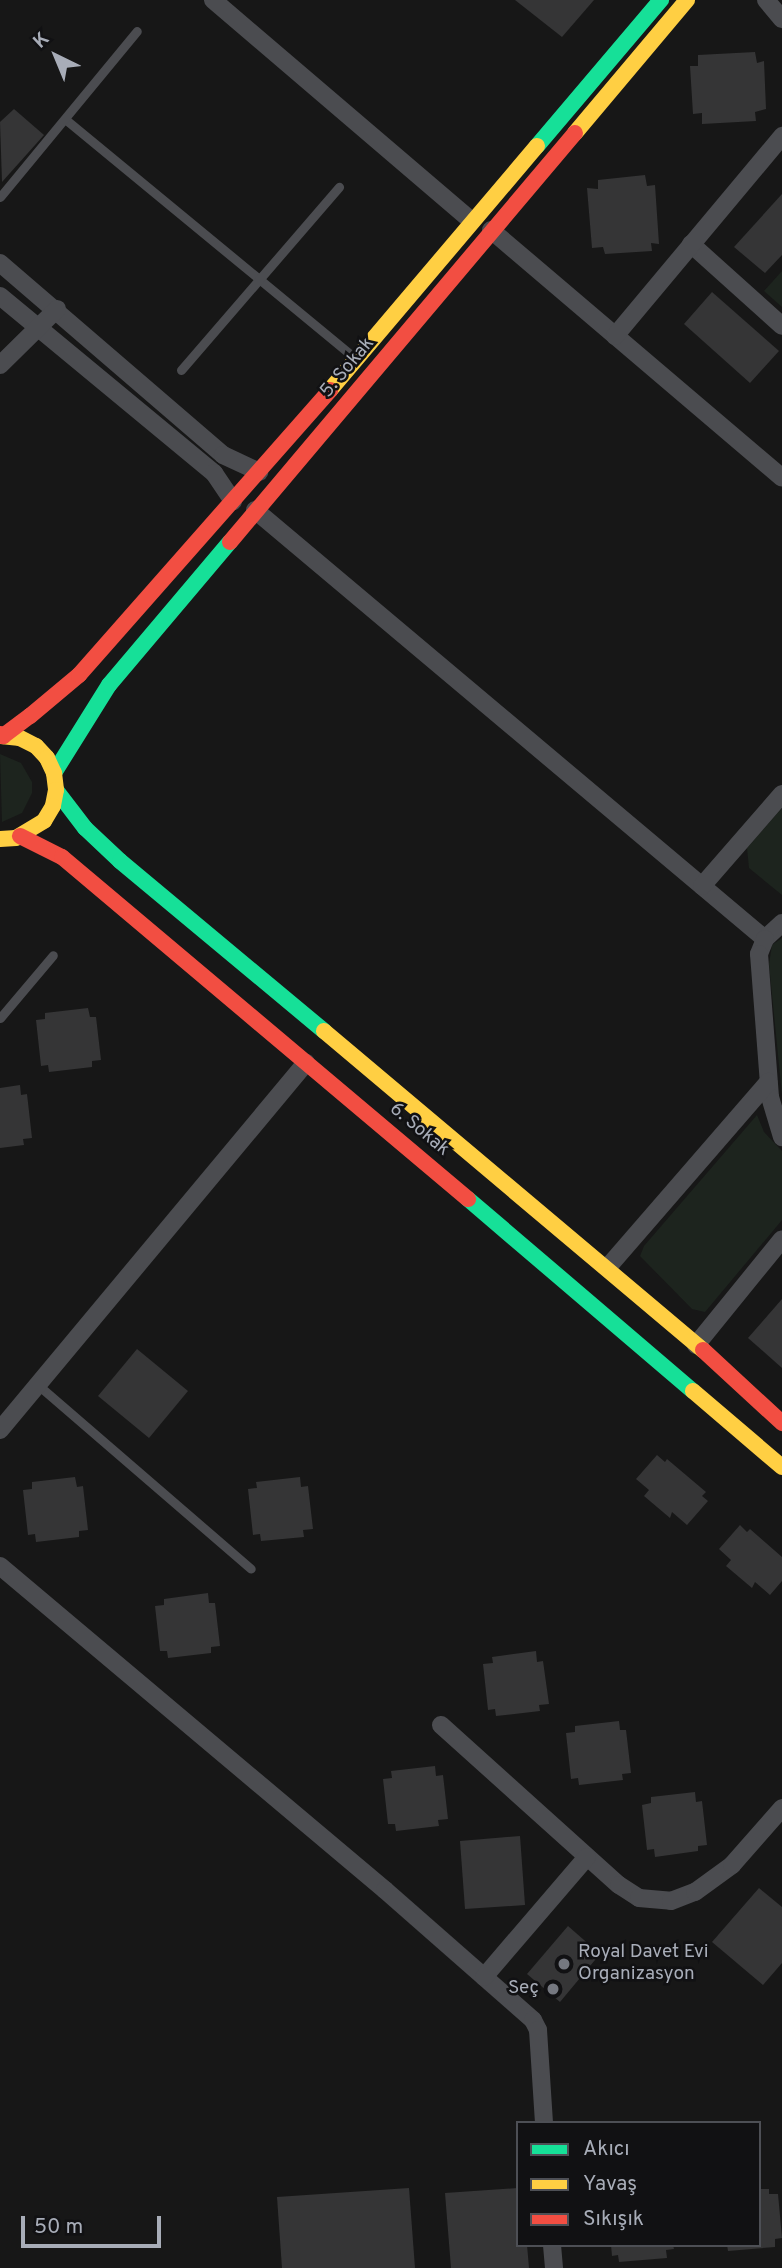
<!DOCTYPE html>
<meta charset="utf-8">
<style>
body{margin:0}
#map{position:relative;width:782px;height:2268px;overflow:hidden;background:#171717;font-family:Overpass,sans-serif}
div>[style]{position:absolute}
.green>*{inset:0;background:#1d241e}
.building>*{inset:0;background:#353536}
.lane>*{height:9px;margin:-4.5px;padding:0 4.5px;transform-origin:4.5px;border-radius:4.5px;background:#4b4c50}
.street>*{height:18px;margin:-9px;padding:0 9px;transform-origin:9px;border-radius:9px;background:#4b4c50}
.fast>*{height:16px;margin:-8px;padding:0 8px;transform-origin:8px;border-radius:8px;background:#16e098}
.slow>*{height:16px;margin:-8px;padding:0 8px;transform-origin:8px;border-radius:8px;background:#ffcf43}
.jam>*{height:16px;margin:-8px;padding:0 8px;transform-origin:8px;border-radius:8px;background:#f24e42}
.dots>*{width:19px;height:19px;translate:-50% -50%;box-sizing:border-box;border:4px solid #111113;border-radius:50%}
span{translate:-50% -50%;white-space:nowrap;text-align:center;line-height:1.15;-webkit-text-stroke:5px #111113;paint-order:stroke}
.street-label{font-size:19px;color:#a8adb8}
.poi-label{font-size:19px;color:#a8adb8}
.left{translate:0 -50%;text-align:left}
.right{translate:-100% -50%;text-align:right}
.legend{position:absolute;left:516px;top:2121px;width:245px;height:126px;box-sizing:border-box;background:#111113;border:2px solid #4d4f55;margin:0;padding:9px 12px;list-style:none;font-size:21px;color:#a8adb8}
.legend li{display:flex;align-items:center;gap:14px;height:35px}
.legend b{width:35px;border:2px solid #4d4f55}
.north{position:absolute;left:21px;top:21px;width:70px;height:70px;-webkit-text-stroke:5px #111113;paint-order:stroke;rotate:317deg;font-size:19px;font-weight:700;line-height:28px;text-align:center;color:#a8adb8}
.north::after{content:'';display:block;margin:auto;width:24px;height:32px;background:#a8adb8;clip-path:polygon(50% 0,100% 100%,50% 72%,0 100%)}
.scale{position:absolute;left:21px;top:2216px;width:140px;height:32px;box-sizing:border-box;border:4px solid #a8adb8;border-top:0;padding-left:9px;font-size:21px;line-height:24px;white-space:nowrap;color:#a8adb8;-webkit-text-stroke:5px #111113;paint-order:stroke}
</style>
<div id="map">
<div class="green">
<i style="clip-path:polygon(782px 271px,782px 307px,764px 291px)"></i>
<i style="clip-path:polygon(0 754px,21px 763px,32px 782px,32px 793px,22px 813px,2px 822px)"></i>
<i style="clip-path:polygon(782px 808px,782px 895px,749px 868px,747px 848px)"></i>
<i style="clip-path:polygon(782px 938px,782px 1095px,769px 964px,772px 945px)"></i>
<i style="clip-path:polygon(757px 1115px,764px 1132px,782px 1151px,782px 1220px,705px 1312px,692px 1309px,640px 1256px,644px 1246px)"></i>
</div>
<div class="building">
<i style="clip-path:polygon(515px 0,594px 0,562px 37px)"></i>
<i style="clip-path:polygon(755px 52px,757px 63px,764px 61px,766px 109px,755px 112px,756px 121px,702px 124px,702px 113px,693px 114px,690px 66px,698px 66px,698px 55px)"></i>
<i style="clip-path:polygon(14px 109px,44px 135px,2px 182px,0 122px)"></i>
<i style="clip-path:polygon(645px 175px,647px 186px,655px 185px,659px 244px,651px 243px,652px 251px,605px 254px,603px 247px,592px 248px,587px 188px,598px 189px,598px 180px)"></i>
<i style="clip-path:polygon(782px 194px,782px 255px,765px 273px,734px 247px)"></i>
<i style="clip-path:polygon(712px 292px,779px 351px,750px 383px,684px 324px)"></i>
<i style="clip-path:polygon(88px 1008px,90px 1017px,96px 1017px,101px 1060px,92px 1061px,92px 1067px,49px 1072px,48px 1065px,41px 1066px,36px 1020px,45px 1019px,45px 1013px)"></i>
<i style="clip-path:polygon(20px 1085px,21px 1095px,27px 1094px,32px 1138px,23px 1139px,24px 1145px,0 1148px,0 1088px)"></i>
<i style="clip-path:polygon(782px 1299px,782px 1368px,748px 1338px)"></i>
<i style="clip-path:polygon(137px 1349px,188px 1391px,149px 1438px,98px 1396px)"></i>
<i style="clip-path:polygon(657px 1455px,665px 1462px,667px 1459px,706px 1492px,702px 1496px,708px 1501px,687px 1525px,672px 1512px,670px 1518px,644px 1496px,649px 1490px,636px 1479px)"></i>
<i style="clip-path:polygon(75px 1477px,77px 1487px,83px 1486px,88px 1530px,79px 1531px,79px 1537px,36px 1542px,35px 1534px,28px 1535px,23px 1490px,32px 1489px,32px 1482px)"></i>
<i style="clip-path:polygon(300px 1477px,301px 1487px,308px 1486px,313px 1529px,303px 1530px,304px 1537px,261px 1541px,260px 1534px,253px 1535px,248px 1489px,257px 1488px,256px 1482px)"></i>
<i style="clip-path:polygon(740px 1525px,747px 1532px,750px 1529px,782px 1557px,782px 1581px,770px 1595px,755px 1582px,752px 1588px,726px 1566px,731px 1560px,719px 1549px)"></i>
<i style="clip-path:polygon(208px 1593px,209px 1603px,215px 1603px,220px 1646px,211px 1647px,211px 1653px,168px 1658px,167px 1651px,160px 1651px,155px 1606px,164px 1605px,164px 1599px)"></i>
<i style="clip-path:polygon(536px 1651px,537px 1662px,543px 1661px,549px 1704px,539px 1705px,540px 1711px,496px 1716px,495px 1709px,488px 1710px,483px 1664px,493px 1663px,492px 1657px)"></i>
<i style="clip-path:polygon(619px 1721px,620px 1730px,626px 1730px,631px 1773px,622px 1774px,623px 1780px,579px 1785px,578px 1778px,571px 1779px,566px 1733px,575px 1732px,575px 1726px)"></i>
<i style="clip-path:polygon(435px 1766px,436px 1776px,443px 1775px,448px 1819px,438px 1820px,439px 1826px,396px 1831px,395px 1824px,388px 1824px,383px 1779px,392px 1778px,391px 1771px)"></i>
<i style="clip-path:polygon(695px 1792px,696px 1802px,702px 1801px,707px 1845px,698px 1846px,698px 1851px,655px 1857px,654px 1849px,647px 1850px,642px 1805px,651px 1803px,651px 1797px)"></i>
<i style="clip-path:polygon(520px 1836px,525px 1905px,465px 1909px,460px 1841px)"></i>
<i style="clip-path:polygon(759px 1888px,782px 1907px,782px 1963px,763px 1985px,712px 1942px)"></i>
<i style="clip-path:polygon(568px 1926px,600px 1954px,560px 2002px,527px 1974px)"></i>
<i style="clip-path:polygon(409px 2188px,415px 2268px,282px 2268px,277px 2197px)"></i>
<i style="clip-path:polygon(518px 2188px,518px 2245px,527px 2245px,529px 2268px,451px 2268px,445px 2193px)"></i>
<i style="clip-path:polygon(759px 2189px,769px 2189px,769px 2194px,778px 2194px,782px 2238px,775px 2239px,775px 2247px,728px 2251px,727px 2245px,759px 2245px)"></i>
<i style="clip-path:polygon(611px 2245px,673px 2245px,674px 2249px,666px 2250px,667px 2258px,619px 2262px,618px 2255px,612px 2256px)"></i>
</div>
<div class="lane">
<i style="left:65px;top:119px;width:376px;rotate:39.5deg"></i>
<i style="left:0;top:197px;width:215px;rotate:-50.5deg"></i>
<i style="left:181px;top:370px;width:242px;rotate:-49.2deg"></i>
<i style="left:0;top:1018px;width:82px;rotate:-49.9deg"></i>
<i style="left:38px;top:1385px;width:281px;rotate:40.8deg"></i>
</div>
<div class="street">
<i style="left:213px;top:0;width:340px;rotate:40.5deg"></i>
<i style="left:766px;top:0;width:25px;rotate:50deg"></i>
<i style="left:491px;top:230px;width:382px;rotate:40.4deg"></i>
<i style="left:691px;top:244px;width:122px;rotate:42deg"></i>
<i style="left:0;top:263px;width:294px;rotate:40.7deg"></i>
<i style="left:223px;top:455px;width:40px;rotate:25deg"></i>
<i style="left:0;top:296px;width:278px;rotate:39.6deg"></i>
<i style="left:214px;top:473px;width:34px;rotate:56deg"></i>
<i style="left:615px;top:336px;width:261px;rotate:-50.1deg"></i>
<i style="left:0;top:365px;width:80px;rotate:-44.5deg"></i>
<i style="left:255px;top:510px;width:666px;rotate:40.07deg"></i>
<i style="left:702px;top:886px;width:122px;rotate:-49deg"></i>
<i style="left:782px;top:923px;width:23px;rotate:137deg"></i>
<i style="left:765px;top:939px;width:16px;rotate:112deg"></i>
<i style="left:759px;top:954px;width:143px;rotate:85.6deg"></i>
<i style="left:770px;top:1097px;width:42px;rotate:73.3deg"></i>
<i style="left:608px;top:1267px;width:245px;rotate:-49.1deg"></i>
<i style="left:696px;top:1345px;width:136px;rotate:-50.9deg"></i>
<i style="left:0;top:1430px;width:478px;rotate:-50.2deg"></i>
<i style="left:0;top:1566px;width:503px;rotate:40.08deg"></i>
<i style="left:385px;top:1890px;width:197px;rotate:41.3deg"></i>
<i style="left:533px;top:2020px;width:11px;rotate:63deg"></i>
<i style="left:538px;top:2030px;width:93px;rotate:86.3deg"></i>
<i style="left:441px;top:1725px;width:239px;rotate:42deg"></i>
<i style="left:619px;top:1885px;width:24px;rotate:33deg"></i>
<i style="left:639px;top:1898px;width:32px;rotate:5deg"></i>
<i style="left:671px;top:1901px;width:26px;rotate:-21deg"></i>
<i style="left:695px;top:1892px;width:46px;rotate:-36.1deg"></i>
<i style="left:732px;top:1865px;width:76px;rotate:-48.7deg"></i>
<i style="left:484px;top:1977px;width:158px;rotate:-49.4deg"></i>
<i style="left:552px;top:2245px;width:23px;rotate:85deg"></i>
</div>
<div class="fast">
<i style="left:537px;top:146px;width:192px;rotate:-49.7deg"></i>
<i style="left:54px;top:773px;width:104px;rotate:-58deg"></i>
<i style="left:109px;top:685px;width:187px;rotate:-49.8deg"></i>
<i style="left:56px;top:790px;width:48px;rotate:52.7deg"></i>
<i style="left:85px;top:828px;width:48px;rotate:43.3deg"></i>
<i style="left:120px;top:861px;width:266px;rotate:39.8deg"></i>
<i style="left:468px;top:1199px;width:296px;rotate:40.5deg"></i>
</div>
<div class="slow">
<i style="left:575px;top:133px;width:174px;rotate:-49.9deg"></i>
<i style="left:330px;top:390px;width:320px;rotate:-49.7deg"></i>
<i style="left:0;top:736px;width:20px;rotate:6deg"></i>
<i style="left:20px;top:738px;width:18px;rotate:27deg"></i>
<i style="left:36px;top:746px;width:16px;rotate:47deg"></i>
<i style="left:47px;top:758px;width:17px;rotate:65deg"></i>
<i style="left:54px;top:773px;width:17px;rotate:83deg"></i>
<i style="left:56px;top:790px;width:16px;rotate:101deg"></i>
<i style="left:53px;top:806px;width:17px;rotate:121deg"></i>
<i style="left:44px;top:821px;width:33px;rotate:149deg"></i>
<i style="left:16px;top:838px;width:16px;rotate:176deg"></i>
<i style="left:324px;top:1031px;width:495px;rotate:40.1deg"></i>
<i style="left:693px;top:1391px;width:117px;rotate:40.5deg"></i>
</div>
<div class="jam">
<i style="left:230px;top:542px;width:535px;rotate:-49.85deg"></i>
<i style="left:0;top:734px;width:4px;rotate:34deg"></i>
<i style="left:3px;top:736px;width:34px;rotate:-37deg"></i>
<i style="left:30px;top:716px;width:64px;rotate:-39.9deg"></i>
<i style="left:79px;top:675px;width:380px;rotate:-48.6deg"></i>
<i style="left:20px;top:836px;width:47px;rotate:26.6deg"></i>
<i style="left:62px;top:857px;width:531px;rotate:40.11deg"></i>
<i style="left:703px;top:1350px;width:108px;rotate:42.7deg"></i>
</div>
<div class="dots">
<i style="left:564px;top:1964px;background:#757880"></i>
<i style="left:553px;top:1989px;background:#757880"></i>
</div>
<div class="street-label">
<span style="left:348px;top:368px;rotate:-50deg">5. Sokak</span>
<span style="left:419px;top:1130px;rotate:40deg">6. Sokak</span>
</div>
<div class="poi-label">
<span class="left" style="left:578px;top:1964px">Royal Davet Evi<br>Organizasyon</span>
<span class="right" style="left:539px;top:1989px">Seç</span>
</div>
<ul class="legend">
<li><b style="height:9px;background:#16e098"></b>Akıcı</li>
<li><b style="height:9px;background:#ffcf43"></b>Yavaş</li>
<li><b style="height:9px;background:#f24e42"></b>Sıkışık</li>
</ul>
<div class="north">K</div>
<div class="scale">50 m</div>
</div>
